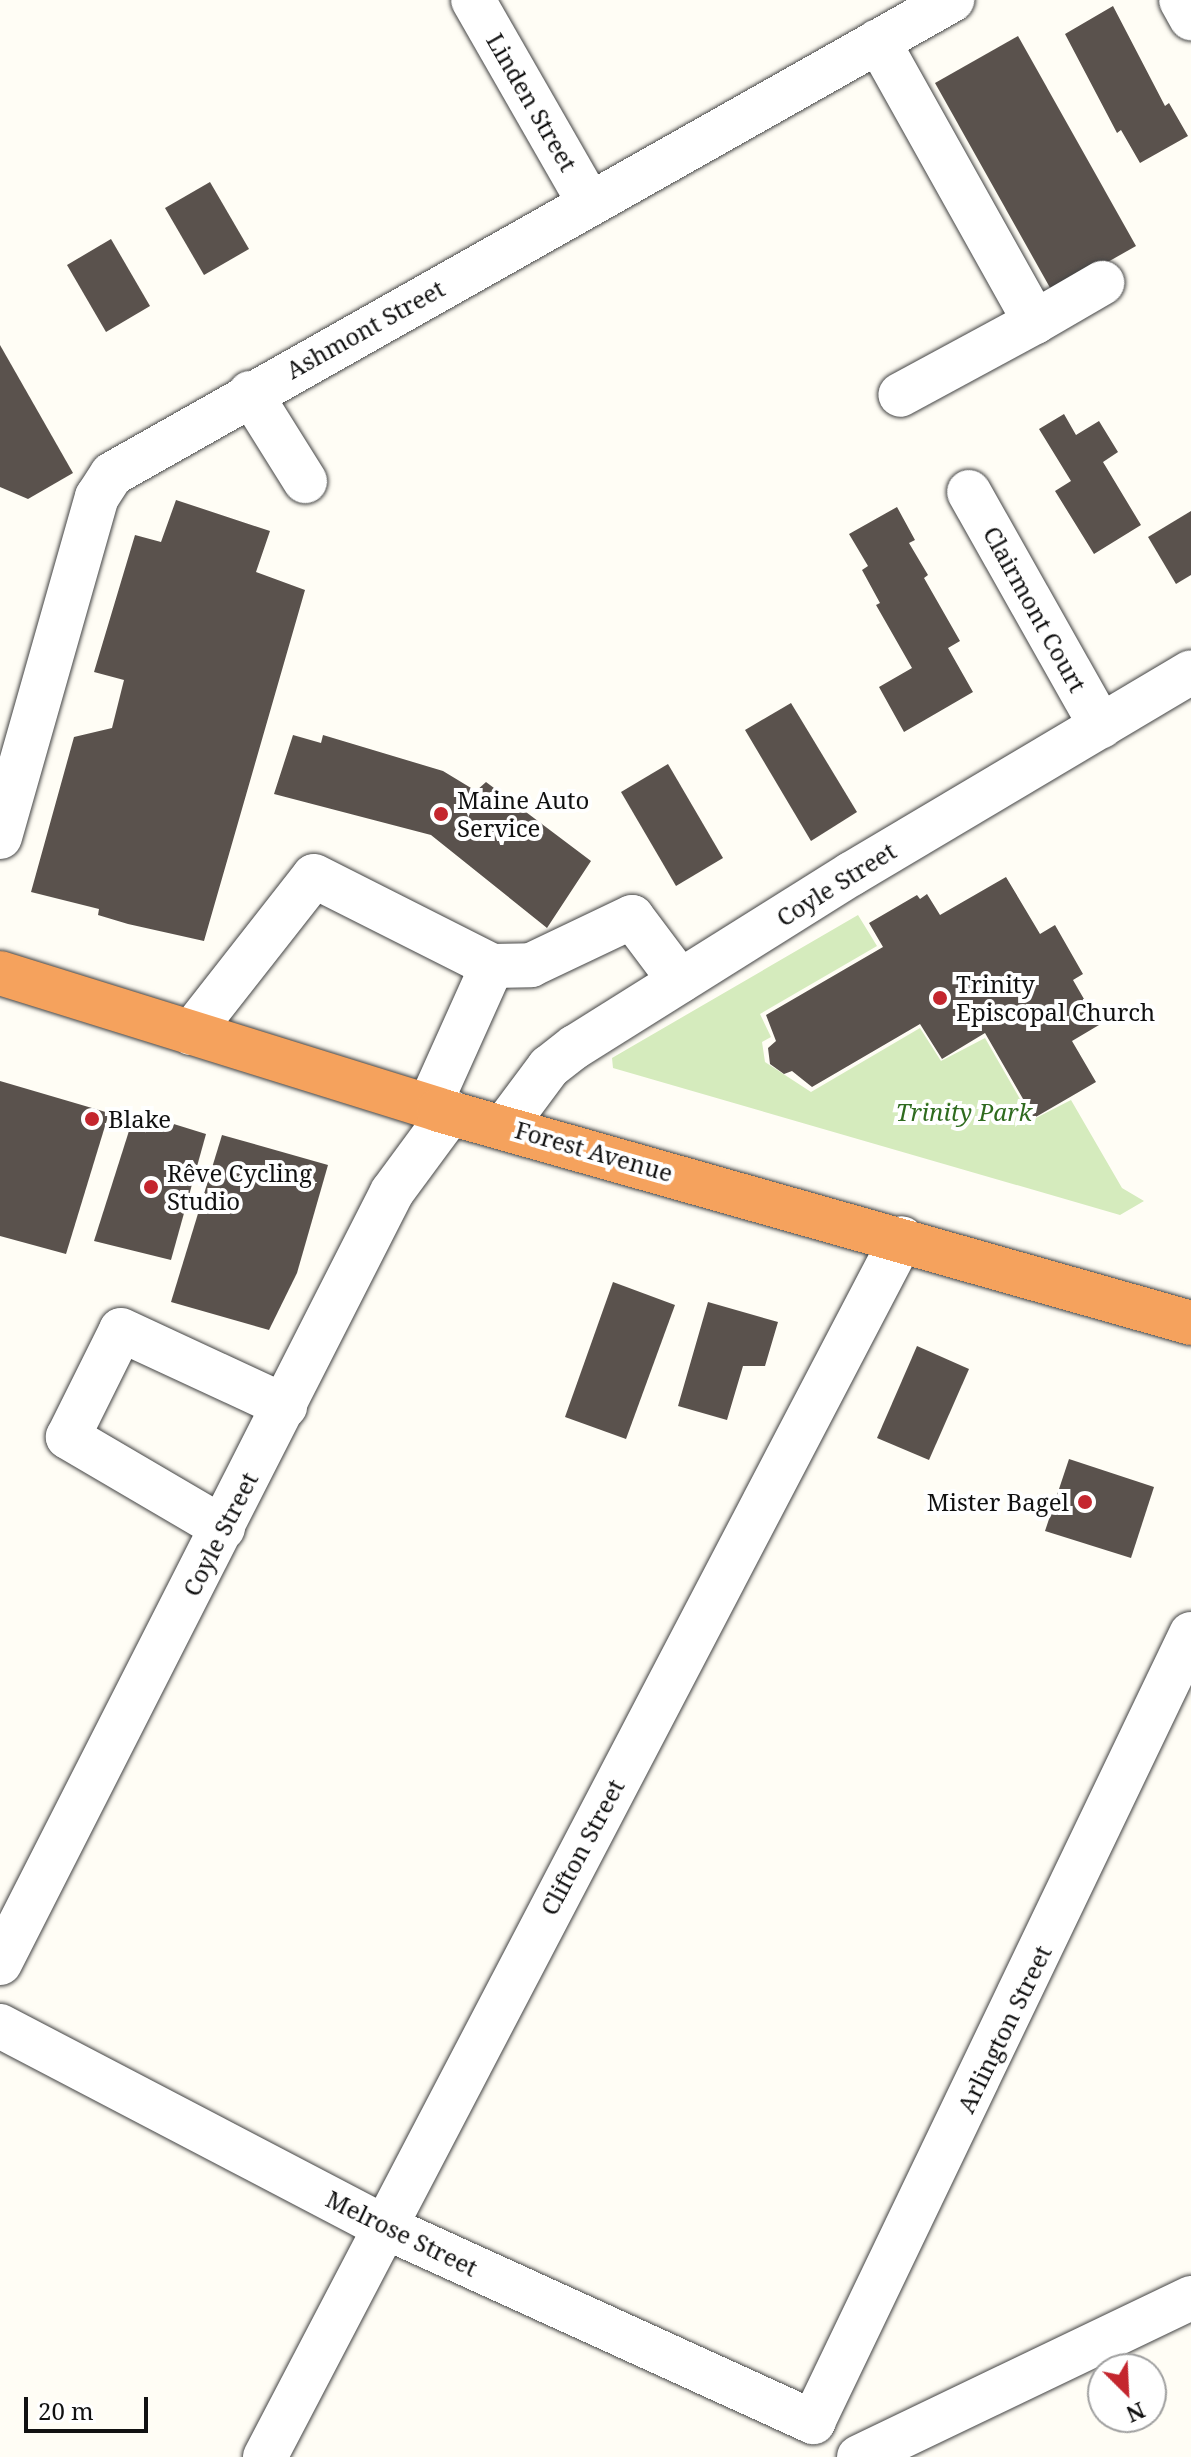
<!DOCTYPE html>
<meta charset="utf-8">
<style>
body{margin:0}
#map{position:relative;width:1191px;height:2457px;overflow:hidden;background:#fffdf5;font-family:"Noto Serif",serif}
div>[style]{position:absolute}
.green>*{inset:0;background:#d5ebbd}
.building>*{inset:0;background:#5a524d}
.roads{filter:drop-shadow(0 0 2px #444) drop-shadow(0 0 2px #444)}
.minor>*{height:44px;margin:-22px;padding:0 22px;transform-origin:22px;border-radius:22px;background:#fff}
.highway>*{height:44px;margin:-22px;padding:0 22px;transform-origin:22px;border-radius:22px;background:#f5a25d}
.dots>*{width:22px;height:22px;translate:-50% -50%;box-sizing:border-box;border:4px solid #fff;border-radius:50%}
span{translate:-50% -50%;white-space:nowrap;text-align:center;line-height:1.15;-webkit-text-stroke:8px #fff;paint-order:stroke}
.street-label{font-size:24px;color:#111}
.poi-label{font-size:24px;color:#111}
.left{translate:0 -50%;text-align:left}
.right{translate:-100% -50%;text-align:right}
.park-label{font-size:24px;color:#2f6b1f;font-style:italic}
.north{position:absolute;left:1087px;top:2353px;width:80px;height:80px;box-sizing:border-box;background:#fff;border:2px solid #a0a0a0;border-radius:50%;rotate:156deg;font-size:22px;font-weight:700;line-height:32px;text-align:center;color:#111}
.north::after{content:'';display:block;margin:auto;width:28px;height:36px;background:#c4262e;clip-path:polygon(50% 0,100% 100%,50% 72%,0 100%)}
.scale{position:absolute;left:24px;top:2397px;width:124px;height:36px;box-sizing:border-box;border:4px solid #111;border-top:0;padding-left:10px;font-size:24px;line-height:28px;white-space:nowrap;color:#111;-webkit-text-stroke:6px #fff;paint-order:stroke}
</style>
<div id="map">
<div class="green">
<i style="clip-path:polygon(858px 915px,877px 946px,760px 1014px,771px 1037px,762px 1042px,765px 1062px,811px 1092px,920px 1028px,941px 1061px,985px 1038px,1032px 1120px,1071px 1100px,1122px 1188px,1144px 1201px,1120px 1215px,613px 1068px,612px 1058px)"></i>
</div>
<div class="building">
<i style="clip-path:polygon(1113px 6px,1165px 106px,1169px 103px,1188px 136px,1140px 163px,1121px 130px,1117px 133px,1065px 34px)"></i>
<i style="clip-path:polygon(1018px 36px,1136px 246px,1053px 293px,935px 83px)"></i>
<i style="clip-path:polygon(210px 182px,249px 249px,204px 275px,165px 208px)"></i>
<i style="clip-path:polygon(111px 239px,150px 306px,106px 332px,67px 265px)"></i>
<i style="clip-path:polygon(0 345px,73px 473px,28px 499px,0 487px)"></i>
<i style="clip-path:polygon(1064px 414px,1076px 435px,1099px 421px,1118px 452px,1103px 462px,1141px 525px,1094px 554px,1055px 491px,1071px 481px,1039px 429px)"></i>
<i style="clip-path:polygon(176px 500px,270px 531px,256px 572px,305px 590px,204px 941px,128px 924px,98px 915px,99px 909px,31px 892px,74px 737px,112px 728px,124px 680px,94px 672px,135px 535px,161px 542px)"></i>
<i style="clip-path:polygon(897px 507px,915px 540px,909px 543px,928px 575px,924px 578px,960px 641px,948px 648px,973px 692px,904px 732px,879px 687px,912px 668px,876px 605px,880px 603px,862px 570px,868px 566px,849px 534px)"></i>
<i style="clip-path:polygon(1191px 511px,1191px 575px,1176px 584px,1148px 537px)"></i>
<i style="clip-path:polygon(791px 703px,857px 812px,811px 841px,745px 730px)"></i>
<i style="clip-path:polygon(293px 735px,321px 743px,323px 735px,443px 771px,476px 791px,486px 782px,591px 861px,547px 928px,431px 835px,274px 794px)"></i>
<i style="clip-path:polygon(668px 764px,723px 858px,676px 886px,621px 792px)"></i>
<i style="clip-path:polygon(1006px 877px,1040px 934px,1055px 925px,1083px 974px,1073px 980px,1099px 1025px,1072px 1041px,1096px 1082px,1034px 1118px,985px 1033px,942px 1059px,920px 1024px,812px 1087px,792px 1071px,784px 1074px,770px 1064px,768px 1048px,776px 1041px,766px 1015px,883px 947px,869px 923px,917px 895px,920px 899px,927px 894px,940px 915px)"></i>
<i style="clip-path:polygon(0 1081px,109px 1113px,66px 1254px,0 1236px)"></i>
<i style="clip-path:polygon(135px 1112px,206px 1134px,171px 1260px,94px 1241px)"></i>
<i style="clip-path:polygon(222px 1135px,328px 1165px,297px 1273px,269px 1330px,171px 1302px)"></i>
<i style="clip-path:polygon(613px 1282px,675px 1305px,626px 1439px,565px 1417px)"></i>
<i style="clip-path:polygon(708px 1302px,778px 1322px,765px 1366px,743px 1366px,727px 1420px,678px 1406px)"></i>
<i style="clip-path:polygon(917px 1346px,969px 1369px,929px 1460px,877px 1438px)"></i>
<i style="clip-path:polygon(1069px 1459px,1154px 1487px,1131px 1558px,1045px 1531px)"></i>
</div>
<div class="roads">
<div class="minor">
<i style="left:473px;top:0;width:235px;rotate:60.2deg"></i>
<i style="left:1181px;top:0;width:21px;rotate:61deg"></i>
<i style="left:878px;top:41px;width:322px;rotate:60.8deg"></i>
<i style="left:1035px;top:322px;width:153px;rotate:151.6deg"></i>
<i style="left:1035px;top:322px;width:78px;rotate:-30.2deg"></i>
<i style="left:250px;top:393px;width:104px;rotate:58deg"></i>
<i style="left:969px;top:492px;width:269px;rotate:60.6deg"></i>
<i style="left:0;top:837px;width:354px;rotate:-74.1deg"></i>
<i style="left:97px;top:497px;width:27px;rotate:-57deg"></i>
<i style="left:112px;top:474px;width:965px;rotate:-29.44deg"></i>
<i style="left:492px;top:966px;width:39px;rotate:-1deg"></i>
<i style="left:531px;top:965px;width:112px;rotate:-25.4deg"></i>
<i style="left:632px;top:917px;width:80px;rotate:53.1deg"></i>
<i style="left:191px;top:1033px;width:199px;rotate:-51.9deg"></i>
<i style="left:314px;top:876px;width:199px;rotate:26.8deg"></i>
<i style="left:492px;top:966px;width:154px;rotate:114.2deg"></i>
<i style="left:505px;top:1126px;width:74px;rotate:-53.3deg"></i>
<i style="left:549px;top:1067px;width:33px;rotate:-38deg"></i>
<i style="left:575px;top:1047px;width:326px;rotate:-32.1deg"></i>
<i style="left:851px;top:874px;width:395px;rotate:-30.7deg"></i>
<i style="left:223px;top:1528px;width:180px;rotate:-149.6deg"></i>
<i style="left:68px;top:1437px;width:119px;rotate:-63.6deg"></i>
<i style="left:121px;top:1330px;width:181px;rotate:24.9deg"></i>
<i style="left:0;top:1963px;width:865px;rotate:-63.05deg"></i>
<i style="left:392px;top:1192px;width:99px;rotate:-53.6deg"></i>
<i style="left:0;top:2026px;width:432px;rotate:27.6deg"></i>
<i style="left:383px;top:2226px;width:473px;rotate:24.5deg"></i>
<i style="left:813px;top:2422px;width:874px;rotate:-64.37deg"></i>
<i style="left:265px;top:2457px;width:1375px;rotate:-62.41deg"></i>
<i style="left:859px;top:2457px;width:368px;rotate:-25.6deg"></i>
</div>
<div class="highway">
<i style="left:0;top:973px;width:460px;rotate:17.3deg"></i>
<i style="left:439px;top:1110px;width:782px;rotate:15.81deg"></i>
</div>
</div>
<div class="dots">
<i style="left:441px;top:814px;background:#c4262e"></i>
<i style="left:940px;top:998px;background:#c4262e"></i>
<i style="left:92px;top:1119px;background:#c4262e"></i>
<i style="left:151px;top:1187px;background:#c4262e"></i>
<i style="left:1085px;top:1502px;background:#c4262e"></i>
</div>
<div class="street-label">
<span style="left:532px;top:102px;rotate:60deg">Linden Street</span>
<span style="left:365px;top:329px;rotate:-29deg">Ashmont Street</span>
<span style="left:1035px;top:609px;rotate:61deg">Clairmont Court</span>
<span style="left:836px;top:884px;rotate:-32deg">Coyle Street</span>
<span style="left:594px;top:1151px;rotate:16deg">Forest Avenue</span>
<span style="left:220px;top:1534px;rotate:-63deg">Coyle Street</span>
<span style="left:582px;top:1847px;rotate:-62deg">Clifton Street</span>
<span style="left:1004px;top:2029px;rotate:-64deg">Arlington Street</span>
<span style="left:402px;top:2233px;rotate:26deg">Melrose Street</span>
</div>
<div class="poi-label">
<span class="left" style="left:457px;top:814px">Maine Auto<br>Service</span>
<span class="left" style="left:956px;top:998px">Trinity<br>Episcopal Church</span>
<span class="left" style="left:108px;top:1119px">Blake</span>
<span class="left" style="left:167px;top:1187px">Rêve Cycling<br>Studio</span>
<span class="right" style="left:1069px;top:1502px">Mister Bagel</span>
</div>
<div class="park-label">
<span style="left:964px;top:1112px">Trinity Park</span>
</div>
<div class="north">N</div>
<div class="scale">20 m</div>
</div>
